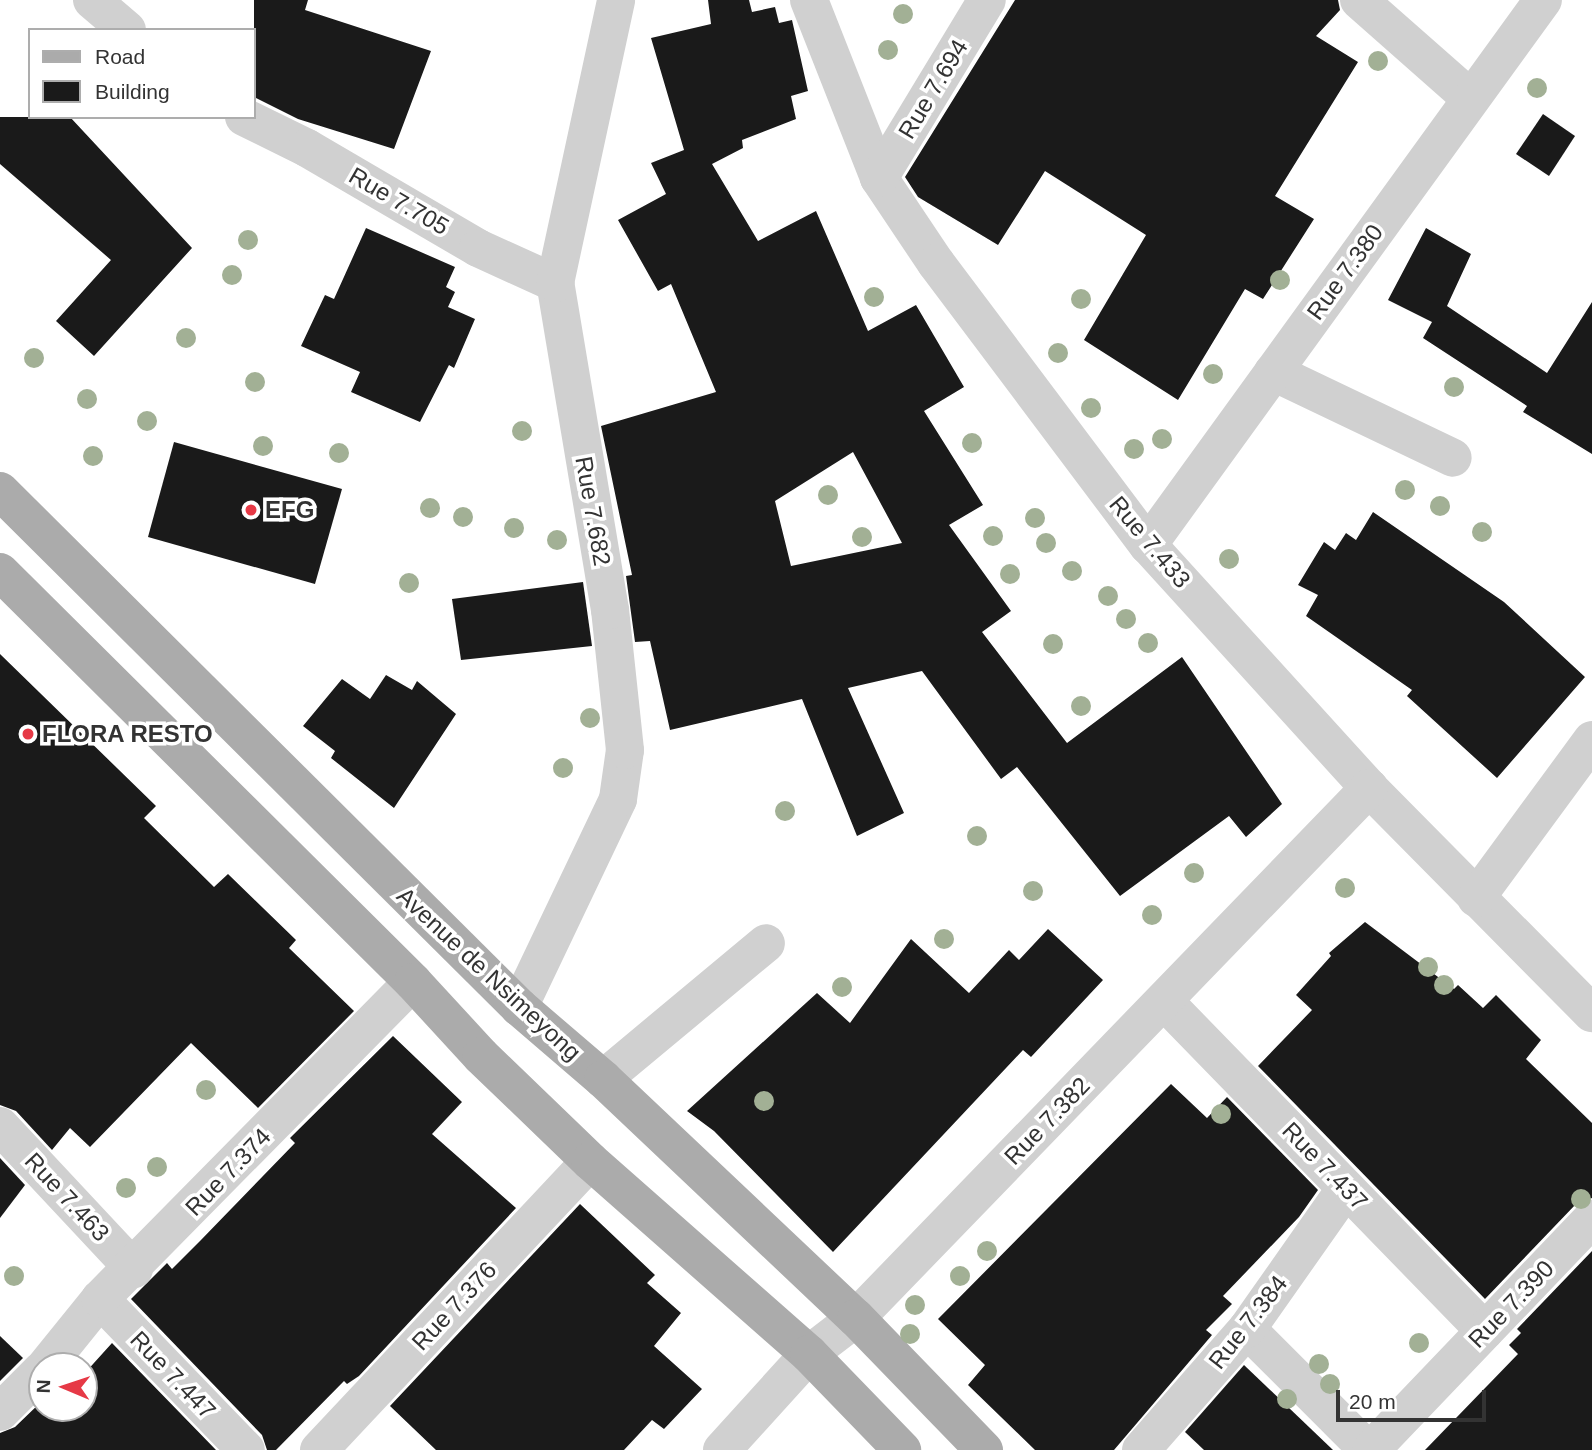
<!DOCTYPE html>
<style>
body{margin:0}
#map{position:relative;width:1592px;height:1450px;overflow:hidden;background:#fff;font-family:Helvetica,sans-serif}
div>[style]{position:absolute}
.building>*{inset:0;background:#1a1a1a}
.minor>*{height:38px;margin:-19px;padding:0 19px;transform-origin:19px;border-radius:19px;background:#d0d0d0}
.major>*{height:38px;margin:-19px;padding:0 19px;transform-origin:19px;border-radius:19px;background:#ababab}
.trees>*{width:20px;height:20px;margin:-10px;border-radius:50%;background:#a2b095}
.dots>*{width:19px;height:19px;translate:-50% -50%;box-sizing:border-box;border:4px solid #fff;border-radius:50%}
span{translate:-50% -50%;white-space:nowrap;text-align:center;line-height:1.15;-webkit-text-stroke:7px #fff;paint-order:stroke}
.street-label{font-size:24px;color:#333}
.poi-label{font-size:24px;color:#333;font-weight:700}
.left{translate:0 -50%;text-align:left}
.legend{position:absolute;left:28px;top:28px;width:228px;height:91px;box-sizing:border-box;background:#fff;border:2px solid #adadad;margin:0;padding:9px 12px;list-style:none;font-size:21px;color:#333}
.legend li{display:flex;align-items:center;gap:14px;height:35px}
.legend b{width:35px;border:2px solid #adadad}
.north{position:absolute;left:28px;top:1352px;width:70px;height:70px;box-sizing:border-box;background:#fff;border:2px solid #adadad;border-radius:50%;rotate:272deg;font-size:19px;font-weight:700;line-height:28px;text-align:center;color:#333}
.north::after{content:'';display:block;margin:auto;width:24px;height:32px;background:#e63946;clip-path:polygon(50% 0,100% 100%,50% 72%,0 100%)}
.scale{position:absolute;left:1336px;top:1390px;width:150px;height:32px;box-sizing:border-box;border:4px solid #333;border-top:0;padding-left:9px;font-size:21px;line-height:24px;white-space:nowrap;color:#333;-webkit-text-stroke:5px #fff;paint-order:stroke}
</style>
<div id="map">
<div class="building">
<i style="clip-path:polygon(254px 0,308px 0,305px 10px,431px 51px,394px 149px,298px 119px,254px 97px)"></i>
<i style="clip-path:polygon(evenodd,708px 0,749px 0,752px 12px,775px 7px,779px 23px,792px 20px,808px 91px,791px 96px,796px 119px,742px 140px,743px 148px,712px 164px,758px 241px,816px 211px,868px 331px,916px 305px,964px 387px,924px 411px,983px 505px,949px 525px,1011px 611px,982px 632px,1067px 743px,1182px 657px,1282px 804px,1246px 837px,1229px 816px,1120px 896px,1017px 767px,1001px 779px,922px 671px,848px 688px,904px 813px,857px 836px,802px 699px,670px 730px,650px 641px,635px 642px,626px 576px,632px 575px,601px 426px,716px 392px,671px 284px,658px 291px,618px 220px,666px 194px,651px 163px,684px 150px,651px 38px,711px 24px,708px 0,853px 452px,902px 543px,791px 566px,775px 501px,853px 452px)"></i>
<i style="clip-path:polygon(1015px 0,1338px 0,1340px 10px,1316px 36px,1358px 62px,1275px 196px,1314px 219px,1263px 299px,1245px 289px,1178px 400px,1084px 340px,1146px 235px,1045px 171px,998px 245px,918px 197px,905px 177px)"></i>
<i style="clip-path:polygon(1543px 114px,1575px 136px,1549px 176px,1516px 154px)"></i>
<i style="clip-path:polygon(0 117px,70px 117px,192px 248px,94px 356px,56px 321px,111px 260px,0 164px)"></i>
<i style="clip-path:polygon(366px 228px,455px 267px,446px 287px,455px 292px,448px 307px,475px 319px,454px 368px,449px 365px,420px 422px,351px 392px,360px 372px,301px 346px,325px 295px,334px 299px)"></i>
<i style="clip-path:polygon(1426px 228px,1471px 254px,1447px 306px,1547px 373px,1592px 302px,1592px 454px,1523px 412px,1527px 406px,1423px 338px,1432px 322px,1388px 300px)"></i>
<i style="clip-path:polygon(174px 442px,342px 489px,315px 584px,148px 537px)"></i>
<i style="clip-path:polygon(1373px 512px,1504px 602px,1585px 677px,1497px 778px,1407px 696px,1412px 690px,1306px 616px,1318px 595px,1298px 585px,1324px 542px,1335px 550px,1346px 533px,1356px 540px)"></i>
<i style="clip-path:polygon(583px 582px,592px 646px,461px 660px,452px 599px)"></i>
<i style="clip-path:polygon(0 654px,156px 806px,144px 818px,214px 887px,228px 874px,296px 940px,289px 948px,354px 1011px,258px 1108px,191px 1043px,90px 1147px,70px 1128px,52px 1150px,16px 1111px,0 1105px)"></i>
<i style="clip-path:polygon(386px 675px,412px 690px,417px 681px,456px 714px,394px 808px,331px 758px,335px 751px,303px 726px,342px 679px,370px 699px)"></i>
<i style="clip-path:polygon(1365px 922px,1454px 989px,1458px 985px,1483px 1008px,1496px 995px,1541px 1040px,1526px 1059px,1592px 1123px,1592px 1198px,1576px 1204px,1485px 1299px,1258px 1066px,1312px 1010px,1296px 995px,1331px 956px,1329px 953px)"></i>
<i style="clip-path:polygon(1048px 929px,1103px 980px,1031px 1057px,1023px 1050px,833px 1252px,714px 1131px,687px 1111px,817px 993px,850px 1023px,911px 939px,969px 993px,1009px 950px,1019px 960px)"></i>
<i style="clip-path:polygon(393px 1036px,462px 1102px,432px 1134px,516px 1208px,359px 1376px,347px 1384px,344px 1381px,276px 1450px,267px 1450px,262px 1435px,131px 1299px,167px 1263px,172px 1269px,200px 1241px,295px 1143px,290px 1138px)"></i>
<i style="clip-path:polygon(1171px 1084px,1207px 1118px,1227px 1097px,1318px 1190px,1299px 1217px,1223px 1296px,1232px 1304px,1206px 1330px,1212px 1335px,1114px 1450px,1035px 1450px,968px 1385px,985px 1365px,938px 1319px)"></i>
<i style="clip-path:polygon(0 1158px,25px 1185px,0 1218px)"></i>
<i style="clip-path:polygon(580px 1204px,655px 1275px,647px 1283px,681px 1313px,654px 1346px,702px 1389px,664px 1429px,652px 1420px,624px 1450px,436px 1450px,390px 1406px)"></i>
<i style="clip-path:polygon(1592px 1251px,1592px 1450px,1425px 1450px,1518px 1354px,1509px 1345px,1521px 1333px,1517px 1329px)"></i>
<i style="clip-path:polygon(0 1336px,23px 1358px,0 1381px)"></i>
<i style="clip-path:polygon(112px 1343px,216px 1450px,0 1450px,0 1433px,15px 1427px,42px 1401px,42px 1408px,84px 1408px,84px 1374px)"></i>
<i style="clip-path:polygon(1244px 1365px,1333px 1450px,1204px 1450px,1185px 1432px)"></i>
</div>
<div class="minor">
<i style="left:92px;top:0;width:46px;rotate:40.6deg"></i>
<i style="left:809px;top:0;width:191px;rotate:68.5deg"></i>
<i style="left:879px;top:178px;width:102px;rotate:56.2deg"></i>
<i style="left:936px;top:263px;width:353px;rotate:53.1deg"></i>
<i style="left:1148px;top:545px;width:328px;rotate:47.7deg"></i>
<i style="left:1369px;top:788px;width:317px;rotate:45.3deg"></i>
<i style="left:1359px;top:0;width:148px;rotate:41.4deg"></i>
<i style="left:244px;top:117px;width:70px;rotate:26.2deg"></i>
<i style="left:307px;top:148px;width:198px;rotate:30.3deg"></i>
<i style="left:478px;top:248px;width:85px;rotate:24.4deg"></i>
<i style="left:879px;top:178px;width:208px;rotate:-58.8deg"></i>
<i style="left:1273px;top:372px;width:199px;rotate:25.5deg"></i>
<i style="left:1148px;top:545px;width:673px;rotate:-54.07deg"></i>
<i style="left:1476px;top:898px;width:196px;rotate:-53.7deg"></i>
<i style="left:1164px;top:1001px;width:460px;rotate:45.8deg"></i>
<i style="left:519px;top:1007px;width:230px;rotate:-64.5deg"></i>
<i style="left:618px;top:799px;width:49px;rotate:-81.9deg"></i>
<i style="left:625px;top:750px;width:141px;rotate:-96.1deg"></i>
<i style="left:610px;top:610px;width:332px;rotate:-99.5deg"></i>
<i style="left:555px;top:283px;width:289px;rotate:-77.8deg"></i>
<i style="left:603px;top:1079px;width:212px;rotate:-39.8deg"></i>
<i style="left:0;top:1126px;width:196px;rotate:46.9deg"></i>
<i style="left:100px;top:1299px;width:210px;rotate:46deg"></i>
<i style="left:1247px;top:1329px;width:171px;rotate:45deg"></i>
<i style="left:46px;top:1366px;width:86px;rotate:-51.1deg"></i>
<i style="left:100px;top:1299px;width:445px;rotate:-45.4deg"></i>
<i style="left:0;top:1412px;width:59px;rotate:-45deg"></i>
<i style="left:319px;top:1450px;width:396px;rotate:-46.8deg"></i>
<i style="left:722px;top:1450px;width:130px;rotate:-47.8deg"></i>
<i style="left:809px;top:1354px;width:59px;rotate:-37.5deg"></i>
<i style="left:856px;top:1318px;width:738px;rotate:-45.93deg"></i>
<i style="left:1141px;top:1450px;width:161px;rotate:-48.8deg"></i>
<i style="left:1247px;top:1329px;width:172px;rotate:-54.9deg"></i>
<i style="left:1371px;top:1450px;width:320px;rotate:-46.3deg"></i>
</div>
<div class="major">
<i style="left:0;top:491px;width:732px;rotate:44.83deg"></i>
<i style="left:519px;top:1007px;width:111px;rotate:40.6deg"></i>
<i style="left:603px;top:1079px;width:348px;rotate:43.4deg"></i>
<i style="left:856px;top:1318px;width:184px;rotate:45.9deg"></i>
<i style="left:0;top:572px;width:582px;rotate:44.79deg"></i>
<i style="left:413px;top:982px;width:100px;rotate:47.4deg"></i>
<i style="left:481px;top:1056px;width:151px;rotate:43.9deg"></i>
<i style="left:590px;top:1161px;width:292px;rotate:41.4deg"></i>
<i style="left:809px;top:1354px;width:134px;rotate:45.9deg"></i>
</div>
<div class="trees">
<i style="left:903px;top:14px"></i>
<i style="left:888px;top:50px"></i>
<i style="left:1378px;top:61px"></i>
<i style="left:1537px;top:88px"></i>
<i style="left:248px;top:240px"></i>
<i style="left:232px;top:275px"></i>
<i style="left:1280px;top:280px"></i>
<i style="left:874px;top:297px"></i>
<i style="left:1081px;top:299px"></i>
<i style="left:186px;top:338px"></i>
<i style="left:1058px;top:353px"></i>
<i style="left:34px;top:358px"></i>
<i style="left:1213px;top:374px"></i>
<i style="left:255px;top:382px"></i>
<i style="left:1454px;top:387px"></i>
<i style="left:87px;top:399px"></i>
<i style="left:1091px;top:408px"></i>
<i style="left:147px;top:421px"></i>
<i style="left:522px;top:431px"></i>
<i style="left:1162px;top:439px"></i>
<i style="left:972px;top:443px"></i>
<i style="left:263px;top:446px"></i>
<i style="left:1134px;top:449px"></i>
<i style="left:339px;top:453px"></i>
<i style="left:93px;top:456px"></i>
<i style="left:1405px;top:490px"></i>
<i style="left:828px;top:495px"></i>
<i style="left:1440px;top:506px"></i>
<i style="left:430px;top:508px"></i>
<i style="left:463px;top:517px"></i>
<i style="left:1035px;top:518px"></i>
<i style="left:514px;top:528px"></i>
<i style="left:1482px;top:532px"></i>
<i style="left:993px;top:536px"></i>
<i style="left:862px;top:537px"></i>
<i style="left:557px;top:540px"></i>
<i style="left:1046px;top:543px"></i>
<i style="left:1229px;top:559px"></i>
<i style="left:1072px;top:571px"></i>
<i style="left:1010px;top:574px"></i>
<i style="left:409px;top:583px"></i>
<i style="left:1108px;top:596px"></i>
<i style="left:1126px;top:619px"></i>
<i style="left:1148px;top:643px"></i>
<i style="left:1053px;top:644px"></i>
<i style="left:1081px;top:706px"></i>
<i style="left:590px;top:718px"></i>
<i style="left:563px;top:768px"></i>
<i style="left:785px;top:811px"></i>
<i style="left:977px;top:836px"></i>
<i style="left:1194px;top:873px"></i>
<i style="left:1345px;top:888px"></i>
<i style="left:1033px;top:891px"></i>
<i style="left:1152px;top:915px"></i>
<i style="left:944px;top:939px"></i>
<i style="left:1428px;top:967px"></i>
<i style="left:1444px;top:985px"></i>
<i style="left:842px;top:987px"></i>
<i style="left:206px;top:1090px"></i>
<i style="left:764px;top:1101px"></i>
<i style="left:1221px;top:1114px"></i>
<i style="left:157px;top:1167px"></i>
<i style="left:126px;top:1188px"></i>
<i style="left:1581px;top:1199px"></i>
<i style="left:987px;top:1251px"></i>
<i style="left:14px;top:1276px"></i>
<i style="left:960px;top:1276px"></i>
<i style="left:915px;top:1305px"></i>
<i style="left:910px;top:1334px"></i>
<i style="left:1419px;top:1343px"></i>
<i style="left:1319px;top:1364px"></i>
<i style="left:1330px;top:1384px"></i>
<i style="left:1287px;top:1399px"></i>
</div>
<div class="dots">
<i style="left:251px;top:510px;background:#e63946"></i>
<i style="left:28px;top:734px;background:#e63946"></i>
</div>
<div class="street-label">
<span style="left:933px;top:89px;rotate:-59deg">Rue 7.694</span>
<span style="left:399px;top:201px;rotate:30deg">Rue 7.705</span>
<span style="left:1345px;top:272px;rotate:-54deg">Rue 7.380</span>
<span style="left:593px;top:511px;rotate:80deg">Rue 7.682</span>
<span style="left:1150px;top:542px;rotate:50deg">Rue 7.433</span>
<span style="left:489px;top:974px;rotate:43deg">Avenue de Nsimeyong</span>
<span style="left:1047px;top:1121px;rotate:-46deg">Rue 7.382</span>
<span style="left:1325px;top:1166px;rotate:46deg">Rue 7.437</span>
<span style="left:228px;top:1172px;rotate:-46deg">Rue 7.374</span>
<span style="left:67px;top:1197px;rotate:47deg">Rue 7.463</span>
<span style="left:1511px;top:1304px;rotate:-46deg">Rue 7.390</span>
<span style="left:454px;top:1306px;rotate:-47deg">Rue 7.376</span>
<span style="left:1248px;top:1322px;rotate:-52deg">Rue 7.384</span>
<span style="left:173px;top:1375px;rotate:46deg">Rue 7.447</span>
</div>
<div class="poi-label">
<span class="left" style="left:265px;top:510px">EFG</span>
<span class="left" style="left:42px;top:734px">FLORA RESTO</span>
</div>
<ul class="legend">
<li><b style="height:9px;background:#ababab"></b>Road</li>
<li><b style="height:19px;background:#1a1a1a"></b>Building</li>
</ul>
<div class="north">N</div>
<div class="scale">20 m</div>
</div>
